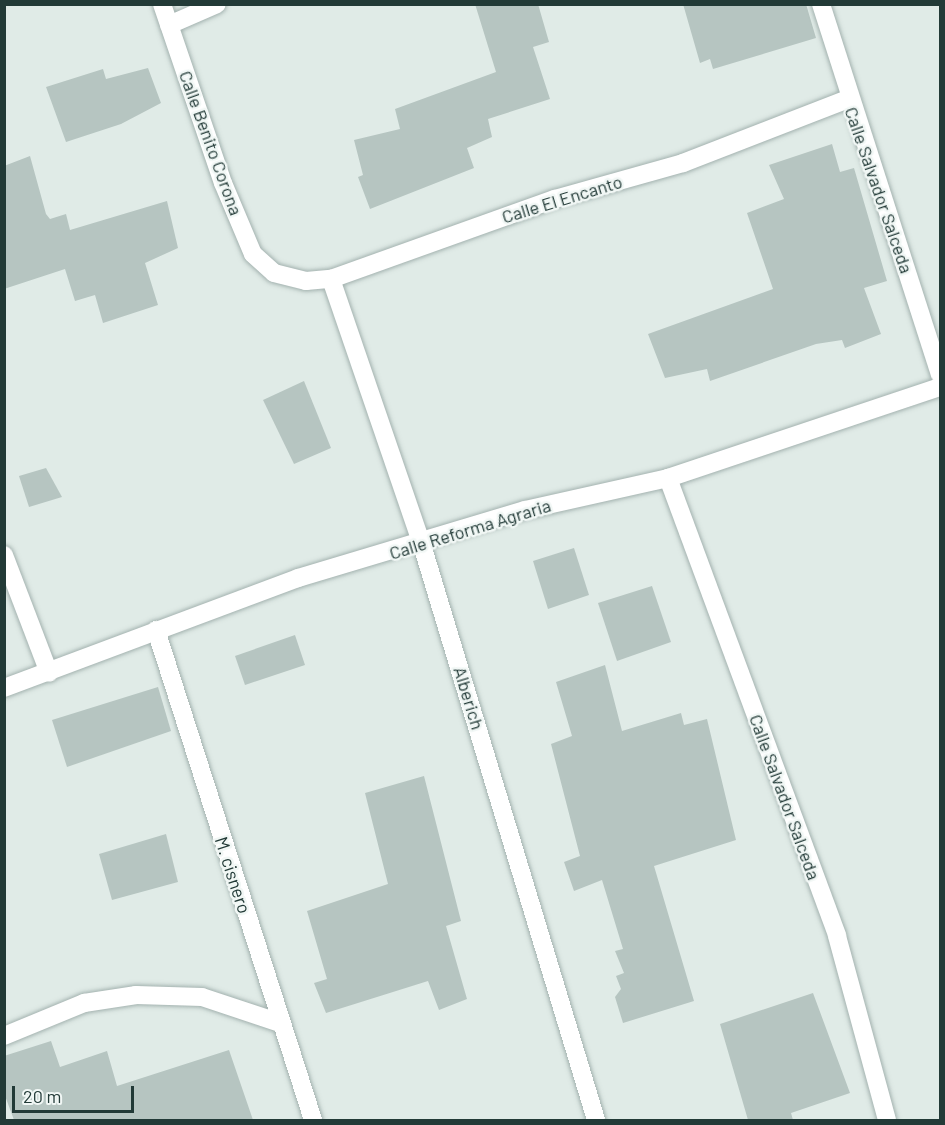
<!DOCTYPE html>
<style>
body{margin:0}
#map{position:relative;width:945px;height:1125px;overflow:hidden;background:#e0ebe7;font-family:Barlow,sans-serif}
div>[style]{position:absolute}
.building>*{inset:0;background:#b6c5c1}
.roads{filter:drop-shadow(0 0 2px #a3b2af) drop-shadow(0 0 2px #a3b2af)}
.minor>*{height:18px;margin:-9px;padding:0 9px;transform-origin:9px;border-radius:9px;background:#fff}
span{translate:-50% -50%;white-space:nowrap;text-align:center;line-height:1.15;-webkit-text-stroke:5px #f1f7f5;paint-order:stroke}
.street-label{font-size:18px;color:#223a37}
.frame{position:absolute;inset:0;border:6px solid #223a37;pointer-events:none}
.scale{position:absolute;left:12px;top:1086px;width:122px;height:27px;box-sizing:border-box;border:3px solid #223a37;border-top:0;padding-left:8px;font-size:18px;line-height:21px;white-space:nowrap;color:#223a37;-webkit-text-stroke:4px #f1f7f5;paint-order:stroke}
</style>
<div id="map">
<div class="building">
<i style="clip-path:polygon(475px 4px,538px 4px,549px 42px,533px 47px,550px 99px,488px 119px,492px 137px,467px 148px,474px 168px,370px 209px,358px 177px,363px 175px,354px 140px,400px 129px,395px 109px,496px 72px)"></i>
<i style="clip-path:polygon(683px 4px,806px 4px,816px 38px,713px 69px,710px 59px,700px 63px)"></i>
<i style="clip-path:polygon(148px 68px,161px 103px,121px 124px,66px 142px,46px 87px,103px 69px,106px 79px)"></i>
<i style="clip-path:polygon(832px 144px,840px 172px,854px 168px,887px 281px,864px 288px,881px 334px,845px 348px,842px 340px,816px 344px,710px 381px,707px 369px,665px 378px,648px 334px,773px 289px,747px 213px,784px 199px,769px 165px)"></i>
<i style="clip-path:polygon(30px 156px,46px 214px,50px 219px,66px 214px,70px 230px,167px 201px,178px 248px,145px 263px,158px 305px,103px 323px,95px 295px,75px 301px,65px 269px,4px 289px,4px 166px)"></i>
<i style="clip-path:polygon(304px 381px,331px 448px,294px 464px,263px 400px)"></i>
<i style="clip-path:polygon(46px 468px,62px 497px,29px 507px,19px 476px)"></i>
<i style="clip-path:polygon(574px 548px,589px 595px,548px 609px,533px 561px)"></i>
<i style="clip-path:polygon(652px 586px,671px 642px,617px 661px,598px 603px)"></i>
<i style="clip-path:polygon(295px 635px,305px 665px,245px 685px,235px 656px)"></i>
<i style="clip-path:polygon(605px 665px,622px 731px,681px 713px,684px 725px,707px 719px,736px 840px,654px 866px,694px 1001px,623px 1023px,615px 997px,621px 989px,616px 976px,624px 973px,615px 951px,623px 949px,602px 880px,574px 891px,564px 862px,580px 856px,551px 744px,572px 736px,556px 682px)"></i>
<i style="clip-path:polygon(158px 687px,171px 731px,67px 767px,52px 720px)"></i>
<i style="clip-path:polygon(424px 776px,461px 921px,446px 926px,467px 999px,439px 1010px,428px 981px,326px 1013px,314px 983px,327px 979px,307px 911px,388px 884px,365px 793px)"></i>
<i style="clip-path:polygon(166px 834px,178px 882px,112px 900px,99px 854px)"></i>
<i style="clip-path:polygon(813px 993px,850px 1093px,791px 1113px,793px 1120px,748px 1120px,720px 1024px)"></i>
<i style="clip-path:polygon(51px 1041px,60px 1067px,107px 1051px,117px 1086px,229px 1050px,253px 1120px,14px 1120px,4px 1093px,4px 1056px)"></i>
</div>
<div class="roads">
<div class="minor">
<i style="left:162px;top:4px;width:189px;rotate:71.2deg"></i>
<i style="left:223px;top:183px;width:77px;rotate:67.1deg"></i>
<i style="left:253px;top:254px;width:28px;rotate:42deg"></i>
<i style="left:274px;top:273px;width:33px;rotate:14deg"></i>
<i style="left:306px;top:281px;width:25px;rotate:-5deg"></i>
<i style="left:331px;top:279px;width:238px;rotate:-19.7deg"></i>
<i style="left:555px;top:199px;width:133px;rotate:-15.7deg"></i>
<i style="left:683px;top:163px;width:177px;rotate:-21.2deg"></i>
<i style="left:821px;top:4px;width:389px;rotate:72.2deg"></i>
<i style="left:169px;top:25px;width:52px;rotate:-23.6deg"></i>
<i style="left:331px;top:279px;width:281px;rotate:71.1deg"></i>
<i style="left:422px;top:545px;width:601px;rotate:73.16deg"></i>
<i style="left:668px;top:478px;width:488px;rotate:69.7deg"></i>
<i style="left:837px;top:936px;width:191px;rotate:74.8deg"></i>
<i style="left:4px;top:555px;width:126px;rotate:69.1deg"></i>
<i style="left:156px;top:630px;width:515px;rotate:72.23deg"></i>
<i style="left:4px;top:688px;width:314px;rotate:-20.5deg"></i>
<i style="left:298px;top:578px;width:237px;rotate:-16.7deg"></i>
<i style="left:525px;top:510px;width:147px;rotate:-12.6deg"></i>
<i style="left:668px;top:478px;width:287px;rotate:-18.5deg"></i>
<i style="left:4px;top:1036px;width:87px;rotate:-22.4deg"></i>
<i style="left:84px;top:1003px;width:53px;rotate:-8.7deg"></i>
<i style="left:136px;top:995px;width:66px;rotate:1.7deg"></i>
<i style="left:202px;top:997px;width:82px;rotate:18.4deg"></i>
</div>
</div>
<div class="street-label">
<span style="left:211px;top:143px;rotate:70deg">Calle Benito Corona</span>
<span style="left:879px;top:190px;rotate:71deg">Calle Salvador Salceda</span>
<span style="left:562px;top:199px;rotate:-17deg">Calle El Encanto</span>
<span style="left:470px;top:529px;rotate:-17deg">Calle Reforma Agraria</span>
<span style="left:469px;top:698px;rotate:73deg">Alberich</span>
<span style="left:785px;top:797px;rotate:70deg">Calle Salvador Salceda</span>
<span style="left:233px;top:875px;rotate:72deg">M. cisnero</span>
</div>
<div class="frame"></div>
<div class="scale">20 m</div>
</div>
